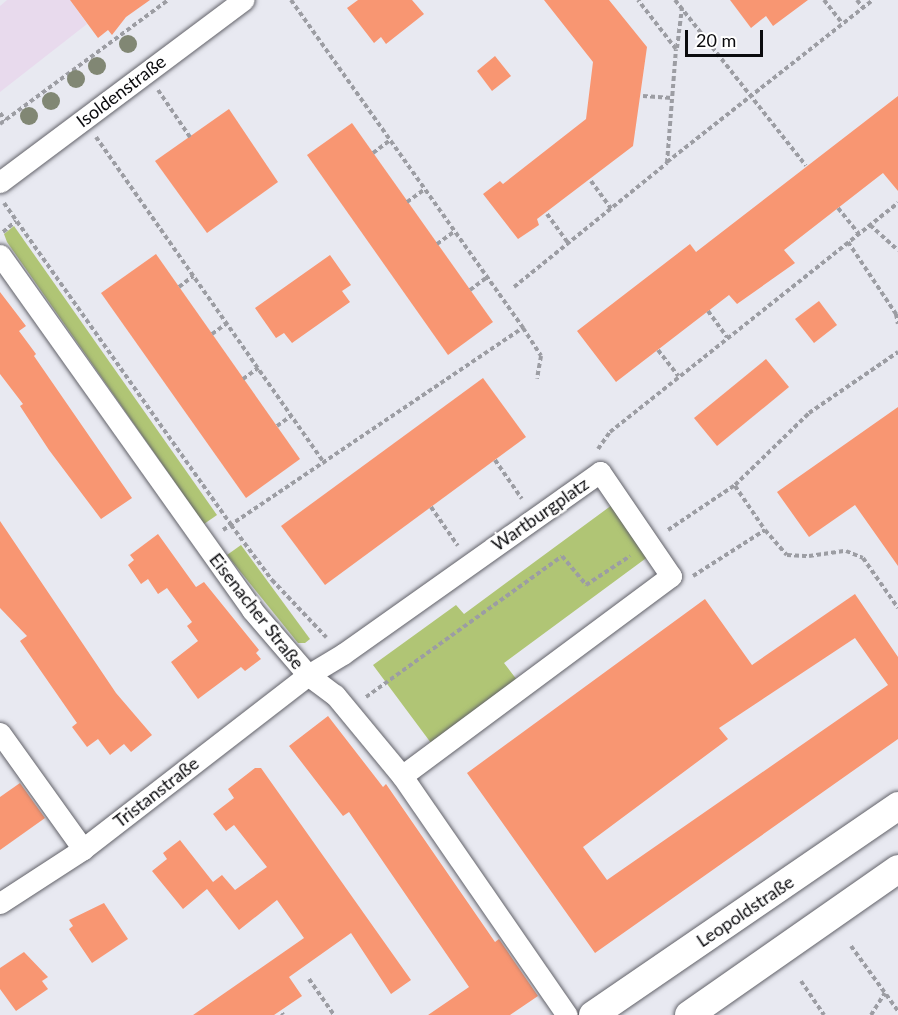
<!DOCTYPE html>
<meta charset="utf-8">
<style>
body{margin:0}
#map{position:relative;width:898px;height:1015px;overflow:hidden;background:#e8e9f1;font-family:Lato,sans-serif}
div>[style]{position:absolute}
.education>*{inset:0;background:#e8daed}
.green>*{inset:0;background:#b0c575}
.building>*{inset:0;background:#f89672}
.path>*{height:4px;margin-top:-2px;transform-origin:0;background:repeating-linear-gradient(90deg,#9c9da3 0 4.5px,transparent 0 7.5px)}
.roads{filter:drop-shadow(0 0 2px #626269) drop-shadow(0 0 2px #626269)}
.minor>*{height:21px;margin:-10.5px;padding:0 10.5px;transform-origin:10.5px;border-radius:10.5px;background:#fff}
.secondary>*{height:28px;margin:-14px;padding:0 14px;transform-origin:14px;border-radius:14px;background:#fff}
.trees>*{width:18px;height:18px;margin:-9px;border-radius:50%;background:#818774}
span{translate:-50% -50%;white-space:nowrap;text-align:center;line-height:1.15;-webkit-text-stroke:5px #fff;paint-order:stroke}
.street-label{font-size:18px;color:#0b0b0e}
.scale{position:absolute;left:685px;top:30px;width:78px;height:27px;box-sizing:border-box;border:3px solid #0b0b0e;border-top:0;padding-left:8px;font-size:18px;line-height:21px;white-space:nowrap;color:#0b0b0e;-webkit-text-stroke:4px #fff;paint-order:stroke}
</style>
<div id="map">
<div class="education">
<i style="clip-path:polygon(7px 0,70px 0,87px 24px,0 92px,0 6px)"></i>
</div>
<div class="green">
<i style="clip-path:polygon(14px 226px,217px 515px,204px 524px,7px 242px,4px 234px)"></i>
<i style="clip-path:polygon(612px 505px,649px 556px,504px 663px,517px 680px,431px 743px,373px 665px,456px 605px,464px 614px)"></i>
<i style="clip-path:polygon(241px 545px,310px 639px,305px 643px,298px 643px,227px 555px)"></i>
</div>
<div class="building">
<i style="clip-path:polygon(70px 0,150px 0,126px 17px,112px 35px,108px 30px,98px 38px)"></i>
<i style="clip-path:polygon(358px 0,412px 0,424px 14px,386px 44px,381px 37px,374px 43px,347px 8px)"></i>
<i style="clip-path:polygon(544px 0,609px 0,647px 47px,633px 146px,537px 219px,539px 225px,518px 239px,483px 194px,500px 181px,503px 184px,586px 119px,593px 62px)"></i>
<i style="clip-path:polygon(730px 0,808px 0,773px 26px,766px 16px,751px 28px)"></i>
<i style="clip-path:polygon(495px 56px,511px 76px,492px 91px,477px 71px)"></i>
<i style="clip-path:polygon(898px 96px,898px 191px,883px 173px,784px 250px,795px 263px,737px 304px,729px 295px,616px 382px,577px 331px,690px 244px,696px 252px)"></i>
<i style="clip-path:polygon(229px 109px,278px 182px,207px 233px,155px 161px)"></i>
<i style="clip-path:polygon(352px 123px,493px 322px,448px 355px,307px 155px)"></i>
<i style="clip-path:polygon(156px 254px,300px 459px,246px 498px,101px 293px)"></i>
<i style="clip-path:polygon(330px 255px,351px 285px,342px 291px,350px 302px,292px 343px,284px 333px,276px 338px,255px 308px)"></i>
<i style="clip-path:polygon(0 292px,26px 326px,19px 331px,36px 354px,34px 356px,132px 498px,101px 519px,49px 450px,20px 406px,23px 404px,0 374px)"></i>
<i style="clip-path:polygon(819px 301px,837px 325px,814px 343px,795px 319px)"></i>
<i style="clip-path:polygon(766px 359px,789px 387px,717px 446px,694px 418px)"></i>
<i style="clip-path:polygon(483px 378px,526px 437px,325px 585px,281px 526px)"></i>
<i style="clip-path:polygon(898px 407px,898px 566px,855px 505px,809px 537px,777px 492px)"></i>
<i style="clip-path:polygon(0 521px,116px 693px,152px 735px,131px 752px,124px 744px,110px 755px,98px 739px,87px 747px,72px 727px,77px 723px,20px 641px,27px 636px,0 608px)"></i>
<i style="clip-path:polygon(158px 534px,196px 587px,204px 582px,259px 650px,256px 653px,261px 659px,245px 671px,241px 667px,198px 699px,171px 662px,198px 641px,187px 626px,192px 622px,167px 588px,158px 594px,148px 579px,141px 584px,128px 565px,134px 560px,130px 555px)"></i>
<i style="clip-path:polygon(evenodd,855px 594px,898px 657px,898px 739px,595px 953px,467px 773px,705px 599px,752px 665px,855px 594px,855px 638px,888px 685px,607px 880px,583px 847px,728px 739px,719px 728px,855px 638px)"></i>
<i style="clip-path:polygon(328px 716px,383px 787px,386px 784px,495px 942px,499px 939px,538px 996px,510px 1015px,428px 1015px,469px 987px,349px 812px,343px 816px,289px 746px)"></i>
<i style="clip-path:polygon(255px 768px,261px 768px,411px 980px,391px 994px,351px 933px,289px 977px,302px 996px,274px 1015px,193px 1015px,304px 938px,277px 900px,239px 930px,207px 889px,183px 909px,152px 871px,167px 859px,163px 853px,180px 840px,213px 882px,222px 875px,235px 890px,267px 867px,234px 825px,226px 831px,213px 814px,234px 798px,228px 789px)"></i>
<i style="clip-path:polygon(20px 783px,45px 818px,0 850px,0 797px)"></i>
<i style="clip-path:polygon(104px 903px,128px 939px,92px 963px,69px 929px,73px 926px,69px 920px)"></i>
<i style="clip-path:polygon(24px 952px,48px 977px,42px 981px,48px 989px,16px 1011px,0 989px,0 968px)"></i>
</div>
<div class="path">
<i style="left:291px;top:0;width:402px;rotate:54.7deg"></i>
<i style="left:523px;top:328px;width:33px;rotate:57deg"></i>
<i style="left:541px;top:356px;width:23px;rotate:100deg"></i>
<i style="left:675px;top:0;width:211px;rotate:51.7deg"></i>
<i style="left:824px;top:0;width:29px;rotate:52deg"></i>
<i style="left:857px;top:0;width:10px;rotate:53deg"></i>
<i style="left:677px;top:48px;width:40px;rotate:-82.9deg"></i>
<i style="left:158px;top:90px;width:57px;rotate:55.8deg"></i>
<i style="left:643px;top:96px;width:29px;rotate:4deg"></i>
<i style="left:0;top:113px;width:9px;rotate:54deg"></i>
<i style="left:0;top:124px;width:209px;rotate:-36.4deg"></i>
<i style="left:96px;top:137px;width:399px;rotate:55deg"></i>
<i style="left:373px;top:153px;width:21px;rotate:-37deg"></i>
<i style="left:667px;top:162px;width:262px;rotate:-38.2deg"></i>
<i style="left:591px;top:181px;width:34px;rotate:54deg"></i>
<i style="left:407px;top:202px;width:22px;rotate:-36deg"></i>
<i style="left:4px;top:203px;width:394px;rotate:54.8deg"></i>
<i style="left:231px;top:525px;width:69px;rotate:53.3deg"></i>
<i style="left:272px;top:580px;width:79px;rotate:46.5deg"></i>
<i style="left:838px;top:208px;width:33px;rotate:51deg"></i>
<i style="left:547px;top:214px;width:36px;rotate:54deg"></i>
<i style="left:870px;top:225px;width:38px;rotate:42deg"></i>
<i style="left:3px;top:232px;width:17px;rotate:-40deg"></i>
<i style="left:848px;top:242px;width:87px;rotate:56.3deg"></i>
<i style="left:896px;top:314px;width:10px;rotate:79deg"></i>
<i style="left:437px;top:244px;width:22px;rotate:-36deg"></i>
<i style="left:179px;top:287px;width:18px;rotate:-38deg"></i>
<i style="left:514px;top:287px;width:197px;rotate:-39deg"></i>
<i style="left:667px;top:163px;width:114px;rotate:-85.5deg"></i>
<i style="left:676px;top:49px;width:62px;rotate:-127.8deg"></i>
<i style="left:470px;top:290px;width:21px;rotate:-37deg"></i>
<i style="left:708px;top:311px;width:32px;rotate:54deg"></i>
<i style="left:212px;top:334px;width:19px;rotate:-36deg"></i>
<i style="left:658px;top:350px;width:33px;rotate:52deg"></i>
<i style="left:243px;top:379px;width:19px;rotate:-36deg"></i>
<i style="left:277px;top:426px;width:17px;rotate:-36deg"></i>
<i style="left:598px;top:449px;width:21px;rotate:-55deg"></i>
<i style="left:610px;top:432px;width:368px;rotate:-38.5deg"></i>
<i style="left:495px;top:460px;width:47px;rotate:55.3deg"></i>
<i style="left:735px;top:486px;width:53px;rotate:55.7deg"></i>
<i style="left:431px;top:507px;width:47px;rotate:55.3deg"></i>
<i style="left:223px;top:530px;width:362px;rotate:-34deg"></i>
<i style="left:668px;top:530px;width:81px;rotate:-33.9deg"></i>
<i style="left:735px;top:485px;width:103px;rotate:-44.2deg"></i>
<i style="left:809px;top:413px;width:108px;rotate:-34.4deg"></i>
<i style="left:693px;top:576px;width:85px;rotate:-32.6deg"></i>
<i style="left:765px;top:530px;width:33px;rotate:49deg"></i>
<i style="left:787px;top:555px;width:22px;rotate:3deg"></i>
<i style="left:809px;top:556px;width:37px;rotate:-8deg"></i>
<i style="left:846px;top:551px;width:18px;rotate:22deg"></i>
<i style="left:863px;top:558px;width:61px;rotate:55deg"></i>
<i style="left:366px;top:697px;width:241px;rotate:-35.7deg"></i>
<i style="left:562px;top:556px;width:38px;rotate:50deg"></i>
<i style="left:586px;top:585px;width:53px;rotate:-33.4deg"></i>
<i style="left:851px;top:946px;width:80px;rotate:54.1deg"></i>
<i style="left:309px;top:979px;width:44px;rotate:55.2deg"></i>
<i style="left:801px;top:981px;width:41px;rotate:55.9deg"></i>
<i style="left:282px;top:1013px;width:2px;rotate:63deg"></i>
<i style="left:871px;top:1015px;width:26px;rotate:-58deg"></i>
</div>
<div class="roads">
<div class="minor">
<i style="left:0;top:182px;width:304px;rotate:-36.8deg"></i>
<i style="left:0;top:255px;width:435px;rotate:54.6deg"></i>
<i style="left:252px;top:610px;width:86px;rotate:49.3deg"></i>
<i style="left:308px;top:675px;width:34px;rotate:37deg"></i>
<i style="left:335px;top:695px;width:105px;rotate:50.4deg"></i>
<i style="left:402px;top:776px;width:290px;rotate:55.4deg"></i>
<i style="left:0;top:733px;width:143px;rotate:54.4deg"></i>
<i style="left:0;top:903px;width:99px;rotate:-33deg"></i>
<i style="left:83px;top:849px;width:284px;rotate:-37.7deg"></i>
<i style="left:308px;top:675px;width:41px;rotate:-31deg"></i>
<i style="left:343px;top:654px;width:315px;rotate:-35.3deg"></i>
<i style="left:600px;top:472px;width:126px;rotate:55.7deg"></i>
<i style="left:671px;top:576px;width:335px;rotate:143.4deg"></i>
</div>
<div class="secondary">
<i style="left:593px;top:1015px;width:370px;rotate:-34.4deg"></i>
<i style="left:689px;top:1015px;width:255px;rotate:-34.9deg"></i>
</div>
</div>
<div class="trees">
<i style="left:128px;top:44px"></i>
<i style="left:97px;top:66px"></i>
<i style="left:76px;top:79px"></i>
<i style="left:51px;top:101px"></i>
<i style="left:29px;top:116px"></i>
</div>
<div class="street-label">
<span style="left:121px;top:91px;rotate:-37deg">Isoldenstraße</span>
<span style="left:540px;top:514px;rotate:-35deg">Wartburgplatz</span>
<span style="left:257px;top:611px;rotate:52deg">Eisenacher Straße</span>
<span style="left:156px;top:792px;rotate:-38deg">Tristanstraße</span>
<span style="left:745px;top:911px;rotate:-34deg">Leopoldstraße</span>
</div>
<div class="scale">20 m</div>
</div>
